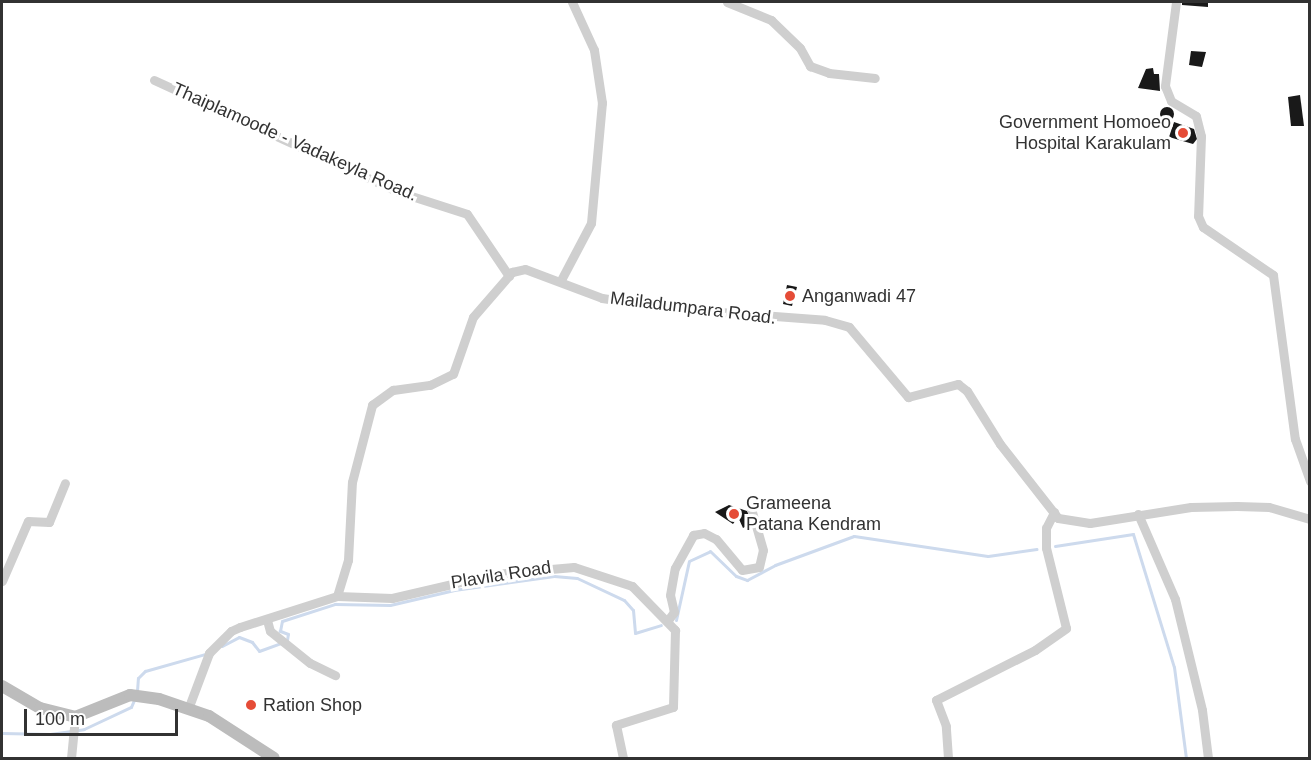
<!DOCTYPE html>
<style>
body{margin:0}
#map{position:relative;width:1311px;height:760px;overflow:hidden;background:#fff;font-family:Helvetica,sans-serif}
div>[style]{position:absolute}
.stream>*{height:3px;margin:-1.5px;padding:0 1.5px;transform-origin:1.5px;border-radius:1.5px;background:#cddaed}
.building>*{inset:0;background:#191919}
.round{border-radius:50%}
.street>*{height:9px;margin:-4.5px;padding:0 4.5px;transform-origin:4.5px;border-radius:4.5px;background:#cfcfcf}
.secondary>*{height:12px;margin:-6px;padding:0 6px;transform-origin:6px;border-radius:6px;background:#bcbcbc}
.dots>*{width:16px;height:16px;translate:-50% -50%;box-sizing:border-box;border:3px solid #fff;border-radius:50%}
span{translate:-50% -50%;white-space:nowrap;text-align:center;line-height:1.15;-webkit-text-stroke:6px #fff;paint-order:stroke}
.poi-label{font-size:18px;color:#323232}
.right{translate:-100% -50%;text-align:right}
.left{translate:0 -50%;text-align:left}
.street-label{font-size:18px;color:#323232}
.frame{position:absolute;inset:0;border:3px solid #323232;pointer-events:none}
.scale{position:absolute;left:24px;top:709px;width:154px;height:27px;box-sizing:border-box;border:3px solid #323232;border-top:0;padding-left:8px;font-size:18px;line-height:21px;white-space:nowrap;color:#323232;-webkit-text-stroke:4px #fff;paint-order:stroke}
</style>
<div id="map">
<div class="stream">
<i style="left:1055px;top:546px;width:79px;rotate:-8.7deg"></i>
<i style="left:1133px;top:534px;width:139px;rotate:72.9deg"></i>
<i style="left:1174px;top:667px;width:92px;rotate:82.5deg"></i>
<i style="left:676px;top:620px;width:60px;rotate:-77.6deg"></i>
<i style="left:689px;top:561px;width:23px;rotate:-25deg"></i>
<i style="left:710px;top:551px;width:36px;rotate:44deg"></i>
<i style="left:736px;top:576px;width:12px;rotate:20deg"></i>
<i style="left:747px;top:580px;width:32px;rotate:-28deg"></i>
<i style="left:775px;top:565px;width:84px;rotate:-20.2deg"></i>
<i style="left:854px;top:536px;width:135px;rotate:8.5deg"></i>
<i style="left:988px;top:556px;width:49px;rotate:-8.1deg"></i>
<i style="left:287px;top:640px;width:6px;rotate:-81deg"></i>
<i style="left:288px;top:634px;width:9px;rotate:-159deg"></i>
<i style="left:280px;top:631px;width:10px;rotate:-79deg"></i>
<i style="left:282px;top:621px;width:56px;rotate:-17.8deg"></i>
<i style="left:335px;top:604px;width:55px;rotate:1deg"></i>
<i style="left:390px;top:605px;width:66px;rotate:-13.2deg"></i>
<i style="left:454px;top:590px;width:101px;rotate:-8deg"></i>
<i style="left:554px;top:576px;width:23px;rotate:5deg"></i>
<i style="left:577px;top:578px;width:52px;rotate:25.1deg"></i>
<i style="left:624px;top:600px;width:13px;rotate:48deg"></i>
<i style="left:633px;top:610px;width:23px;rotate:85deg"></i>
<i style="left:635px;top:633px;width:27px;rotate:-17deg"></i>
<i style="left:222px;top:646px;width:19px;rotate:-28deg"></i>
<i style="left:239px;top:637px;width:14px;rotate:21deg"></i>
<i style="left:252px;top:642px;width:11px;rotate:52deg"></i>
<i style="left:259px;top:651px;width:23px;rotate:-20deg"></i>
<i style="left:137px;top:691px;width:13px;rotate:-86deg"></i>
<i style="left:138px;top:678px;width:10px;rotate:-45deg"></i>
<i style="left:145px;top:671px;width:62px;rotate:-15.8deg"></i>
<i style="left:2px;top:733px;width:48px;rotate:1.2deg"></i>
<i style="left:50px;top:734px;width:34px;rotate:-8deg"></i>
<i style="left:84px;top:729px;width:52px;rotate:-25.1deg"></i>
<i style="left:131px;top:707px;width:8px;rotate:-67deg"></i>
</div>
<div class="building">
<i style="clip-path:polygon(1182px 2px,1208px 2px,1208px 7px,1182px 5px)"></i>
<i style="clip-path:polygon(1191px 51px,1206px 52px,1202px 67px,1189px 65px)"></i>
<i style="clip-path:polygon(1153px 68px,1154px 74px,1159px 74px,1160px 91px,1138px 88px,1146px 69px)"></i>
<i style="clip-path:polygon(1300px 95px,1304px 126px,1291px 126px,1288px 97px)"></i>
<i class="round" style="left:1160px;top:107px;width:14px;height:14px"></i>
<i style="clip-path:polygon(1174px 122px,1194px 129px,1197px 139px,1193px 144px,1169px 137px)"></i>
<i style="clip-path:polygon(787px 285px,797px 287px,792px 306px,783px 304px)"></i>
<i style="clip-path:polygon(729px 505px,747px 511px,753px 523px,743px 528px,738px 517px,733px 524px,715px 512px)"></i>
<i style="clip-path:polygon(249px 698px,258px 704px,253px 712px,244px 706px)"></i>
</div>
<div class="street">
<i style="left:727px;top:2px;width:48px;rotate:22.2deg"></i>
<i style="left:771px;top:20px;width:40px;rotate:44deg"></i>
<i style="left:800px;top:48px;width:21px;rotate:61deg"></i>
<i style="left:810px;top:66px;width:20px;rotate:20deg"></i>
<i style="left:829px;top:73px;width:46px;rotate:6.2deg"></i>
<i style="left:1176px;top:2px;width:85px;rotate:97.5deg"></i>
<i style="left:1165px;top:86px;width:16px;rotate:68deg"></i>
<i style="left:1171px;top:101px;width:29px;rotate:31deg"></i>
<i style="left:1196px;top:116px;width:21px;rotate:76deg"></i>
<i style="left:1201px;top:136px;width:80px;rotate:92.1deg"></i>
<i style="left:1198px;top:216px;width:12px;rotate:66deg"></i>
<i style="left:1203px;top:227px;width:85px;rotate:34.4deg"></i>
<i style="left:1273px;top:275px;width:165px;rotate:82.4deg"></i>
<i style="left:1295px;top:439px;width:45px;rotate:70.3deg"></i>
<i style="left:154px;top:80px;width:269px;rotate:24.6deg"></i>
<i style="left:399px;top:192px;width:71px;rotate:17.9deg"></i>
<i style="left:467px;top:214px;width:75px;rotate:55.9deg"></i>
<i style="left:561px;top:280px;width:64px;rotate:-62.2deg"></i>
<i style="left:591px;top:223px;width:121px;rotate:-84.8deg"></i>
<i style="left:602px;top:103px;width:54px;rotate:-98.6deg"></i>
<i style="left:594px;top:50px;width:53px;rotate:-114.6deg"></i>
<i style="left:1138px;top:514px;width:93px;rotate:66.5deg"></i>
<i style="left:1175px;top:599px;width:114px;rotate:76.3deg"></i>
<i style="left:1202px;top:710px;width:48px;rotate:82.9deg"></i>
<i style="left:2px;top:581px;width:65px;rotate:-66.6deg"></i>
<i style="left:28px;top:521px;width:21px;rotate:3deg"></i>
<i style="left:49px;top:522px;width:42px;rotate:-67.7deg"></i>
<i style="left:337px;top:596px;width:38px;rotate:-73deg"></i>
<i style="left:348px;top:560px;width:78px;rotate:-87.1deg"></i>
<i style="left:352px;top:482px;width:80px;rotate:-75.4deg"></i>
<i style="left:372px;top:405px;width:26px;rotate:-36deg"></i>
<i style="left:393px;top:390px;width:37px;rotate:-8deg"></i>
<i style="left:430px;top:385px;width:25px;rotate:-26deg"></i>
<i style="left:453px;top:374px;width:60px;rotate:-70.7deg"></i>
<i style="left:473px;top:317px;width:60px;rotate:-49.1deg"></i>
<i style="left:512px;top:272px;width:13px;rotate:-13deg"></i>
<i style="left:525px;top:269px;width:82px;rotate:20.6deg"></i>
<i style="left:602px;top:298px;width:66px;rotate:8.7deg"></i>
<i style="left:667px;top:308px;width:158px;rotate:4.3deg"></i>
<i style="left:825px;top:320px;width:25px;rotate:16deg"></i>
<i style="left:849px;top:327px;width:92px;rotate:49.9deg"></i>
<i style="left:908px;top:397px;width:52px;rotate:-14.6deg"></i>
<i style="left:958px;top:384px;width:11px;rotate:38deg"></i>
<i style="left:967px;top:391px;width:62px;rotate:58.1deg"></i>
<i style="left:1000px;top:444px;width:94px;rotate:51.9deg"></i>
<i style="left:1058px;top:518px;width:32px;rotate:9deg"></i>
<i style="left:1090px;top:523px;width:102px;rotate:-9deg"></i>
<i style="left:1191px;top:507px;width:46px;rotate:-1.2deg"></i>
<i style="left:1237px;top:506px;width:32px;rotate:2deg"></i>
<i style="left:1269px;top:507px;width:43px;rotate:16.3deg"></i>
<i style="left:267px;top:620px;width:11px;rotate:75deg"></i>
<i style="left:270px;top:631px;width:51px;rotate:38.7deg"></i>
<i style="left:310px;top:663px;width:28px;rotate:26deg"></i>
<i style="left:668px;top:620px;width:10px;rotate:-53deg"></i>
<i style="left:674px;top:612px;width:17px;rotate:-103deg"></i>
<i style="left:670px;top:595px;width:27px;rotate:-80deg"></i>
<i style="left:675px;top:568px;width:38px;rotate:-61deg"></i>
<i style="left:693px;top:535px;width:11px;rotate:-10deg"></i>
<i style="left:704px;top:533px;width:13px;rotate:27deg"></i>
<i style="left:716px;top:539px;width:40px;rotate:50deg"></i>
<i style="left:742px;top:570px;width:17px;rotate:-10deg"></i>
<i style="left:759px;top:567px;width:17px;rotate:-77deg"></i>
<i style="left:763px;top:550px;width:47px;rotate:-106.1deg"></i>
<i style="left:188px;top:709px;width:60px;rotate:-69.4deg"></i>
<i style="left:209px;top:653px;width:31px;rotate:-45deg"></i>
<i style="left:231px;top:631px;width:10px;rotate:-24deg"></i>
<i style="left:240px;top:627px;width:102px;rotate:-17.7deg"></i>
<i style="left:337px;top:596px;width:55px;rotate:2.1deg"></i>
<i style="left:392px;top:598px;width:105px;rotate:-13.2deg"></i>
<i style="left:494px;top:574px;width:80px;rotate:-5deg"></i>
<i style="left:574px;top:567px;width:61px;rotate:18.1deg"></i>
<i style="left:632px;top:586px;width:62px;rotate:45.7deg"></i>
<i style="left:675px;top:630px;width:77px;rotate:91.5deg"></i>
<i style="left:673px;top:707px;width:60px;rotate:162.5deg"></i>
<i style="left:616px;top:725px;width:34px;rotate:78deg"></i>
<i style="left:71px;top:758px;width:41px;rotate:-84.4deg"></i>
<i style="left:948px;top:758px;width:32px;rotate:-94deg"></i>
<i style="left:946px;top:726px;width:28px;rotate:-111deg"></i>
<i style="left:936px;top:700px;width:111px;rotate:-26.8deg"></i>
<i style="left:1035px;top:650px;width:38px;rotate:-35deg"></i>
<i style="left:1066px;top:628px;width:82px;rotate:-104deg"></i>
<i style="left:1046px;top:548px;width:20px;rotate:-90deg"></i>
<i style="left:1046px;top:528px;width:18px;rotate:-63deg"></i>
</div>
<div class="secondary">
<i style="left:2px;top:686px;width:44px;rotate:30.1deg"></i>
<i style="left:40px;top:708px;width:36px;rotate:14deg"></i>
<i style="left:75px;top:717px;width:59px;rotate:-21.8deg"></i>
<i style="left:130px;top:695px;width:29px;rotate:8deg"></i>
<i style="left:159px;top:699px;width:53px;rotate:18.8deg"></i>
<i style="left:209px;top:716px;width:77px;rotate:32.9deg"></i>
</div>
<div class="dots">
<i style="left:1183px;top:133px;background:#e54c37"></i>
<i style="left:790px;top:296px;background:#e54c37"></i>
<i style="left:734px;top:514px;background:#e54c37"></i>
<i style="left:251px;top:705px;background:#e54c37"></i>
</div>
<div class="poi-label">
<span class="right" style="left:1171px;top:133px">Government Homoeo<br>Hospital Karakulam</span>
<span class="left" style="left:802px;top:296px">Anganwadi 47</span>
<span class="left" style="left:746px;top:514px">Grameena<br>Patana Kendram</span>
<span class="left" style="left:263px;top:705px">Ration Shop</span>
</div>
<div class="street-label">
<span style="left:295px;top:142px;rotate:24deg">Thaiplamoode - Vadakeyla Road.</span>
<span style="left:693px;top:308px;rotate:7deg">Mailadumpara Road.</span>
<span style="left:501px;top:575px;rotate:-9deg">Plavila Road</span>
</div>
<div class="frame"></div>
<div class="scale">100 m</div>
</div>
